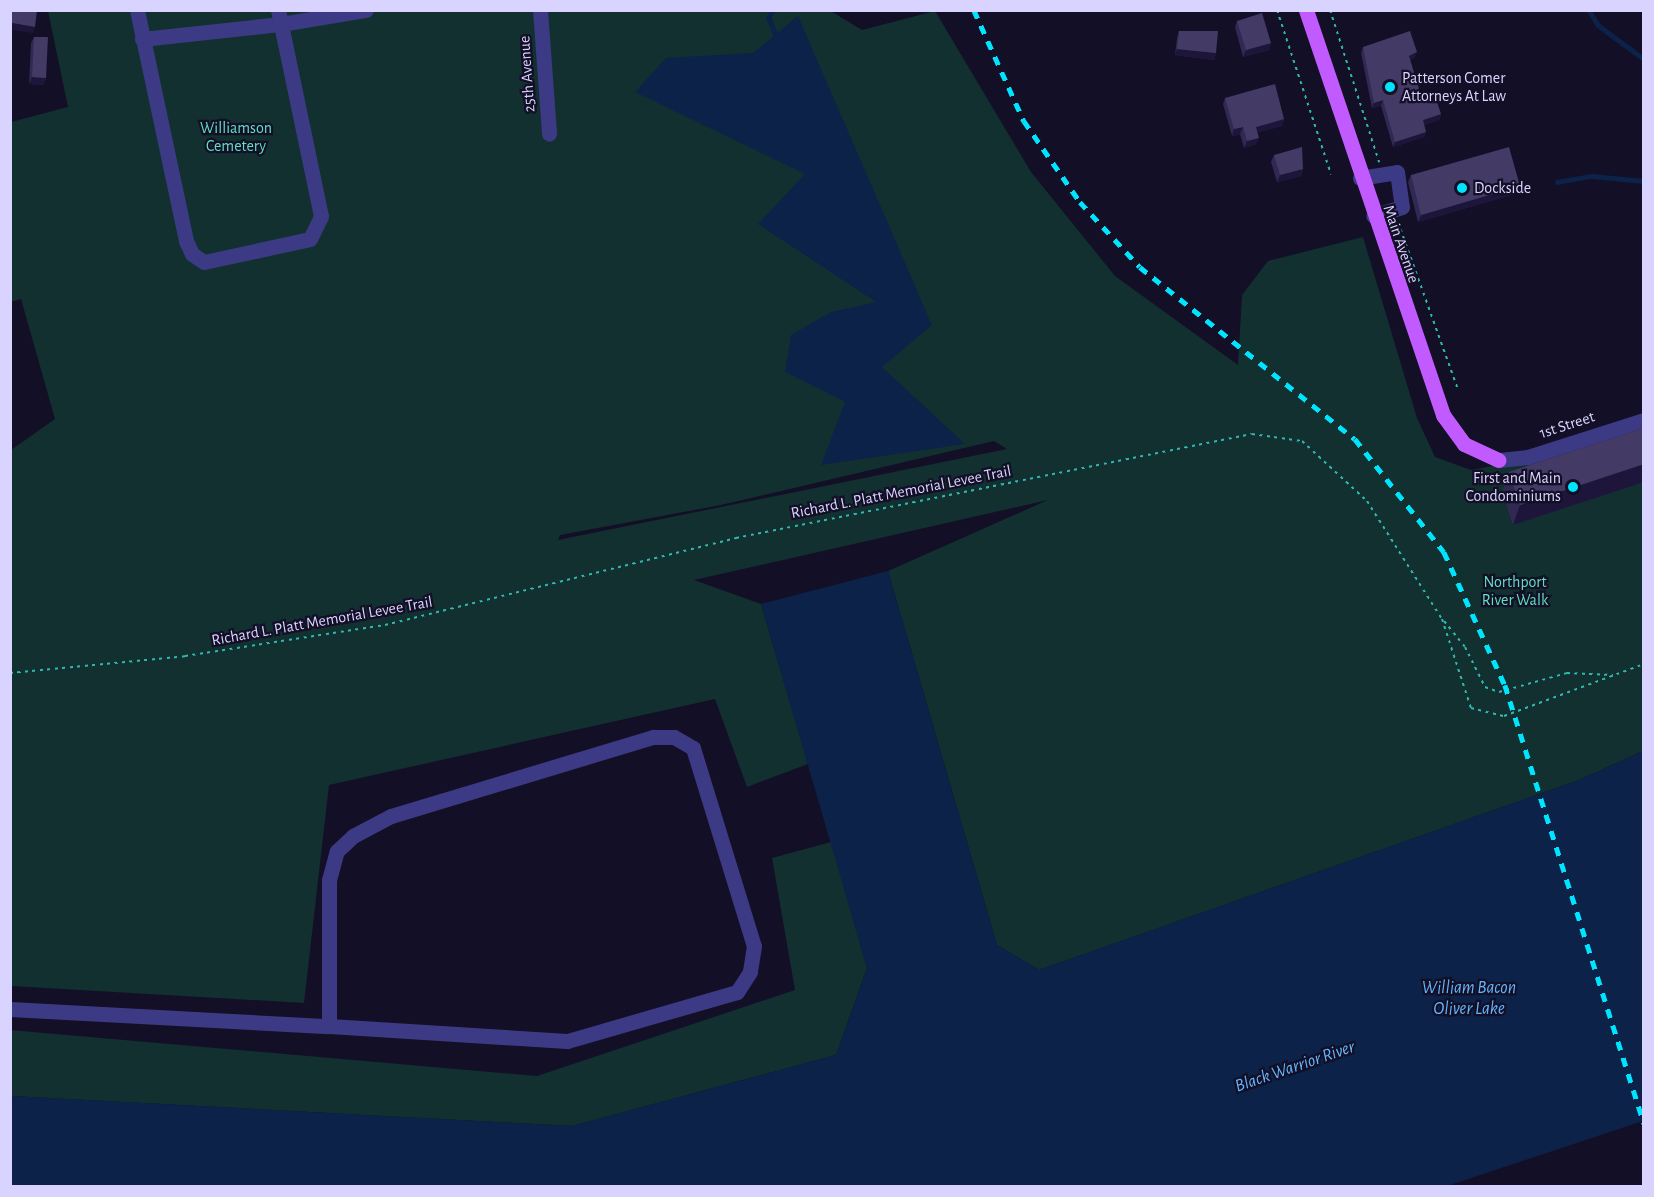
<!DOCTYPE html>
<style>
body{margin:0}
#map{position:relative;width:1654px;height:1197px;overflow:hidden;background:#130f26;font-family:"Alegreya Sans",sans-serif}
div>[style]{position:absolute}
.green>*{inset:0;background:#12302f}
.water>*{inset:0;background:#0c2248}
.stream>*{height:4.5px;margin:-2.25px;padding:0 2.25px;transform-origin:2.25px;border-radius:2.25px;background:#0c2248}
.path>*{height:2px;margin-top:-1px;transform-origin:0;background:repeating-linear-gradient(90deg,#2fb8b0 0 3px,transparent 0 7.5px)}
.minor>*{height:15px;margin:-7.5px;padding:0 7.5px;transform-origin:7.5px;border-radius:7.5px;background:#3d3a85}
.major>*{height:15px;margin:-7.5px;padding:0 7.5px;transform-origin:7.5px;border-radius:7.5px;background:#c25bff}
.rail>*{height:4.5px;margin-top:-2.25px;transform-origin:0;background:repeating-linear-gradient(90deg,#00e5ff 0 9px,transparent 0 17px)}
.wall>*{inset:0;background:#312854}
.shaded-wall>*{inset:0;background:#1d163a}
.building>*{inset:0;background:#433a66}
.dots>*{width:16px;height:16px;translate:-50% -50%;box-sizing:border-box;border:3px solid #130f26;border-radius:50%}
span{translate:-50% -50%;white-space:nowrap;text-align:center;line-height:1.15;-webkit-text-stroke:4.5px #130f26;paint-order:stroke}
.street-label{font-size:16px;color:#d9d4ff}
.poi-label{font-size:16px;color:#d9d4ff}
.left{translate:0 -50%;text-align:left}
.right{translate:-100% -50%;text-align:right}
.park-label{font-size:16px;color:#5fe0c0}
.water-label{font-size:18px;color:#62b6ff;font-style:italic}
.frame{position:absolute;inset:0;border:12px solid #d9d4ff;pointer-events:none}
</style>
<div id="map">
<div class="green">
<i style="clip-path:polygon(evenodd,829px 10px,862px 30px,935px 11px,1031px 172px,1115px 276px,1238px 365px,1242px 295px,1268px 261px,1363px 237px,1417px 418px,1435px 457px,1471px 470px,1545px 456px,1643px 425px,1643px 751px,1579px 780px,1039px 970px,997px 945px,888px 571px,1048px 500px,694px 580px,761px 604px,808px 764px,747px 787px,715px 699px,329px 785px,304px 1003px,11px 986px,11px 450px,55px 419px,21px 299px,11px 302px,11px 122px,68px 107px,48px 11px,829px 10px,994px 441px,1007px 449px,558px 540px,560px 535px,721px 505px,994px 441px)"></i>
<i style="clip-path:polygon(831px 842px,867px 968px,836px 1055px,572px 1126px,11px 1096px,10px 1030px,537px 1076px,795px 990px,772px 858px)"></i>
</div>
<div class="water">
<i style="clip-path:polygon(798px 16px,932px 325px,882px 367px,965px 444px,821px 465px,845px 402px,785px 372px,791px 335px,831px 312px,876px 302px,758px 224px,805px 174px,635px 92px,666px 58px,753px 53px)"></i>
<i style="clip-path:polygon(888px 571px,997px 945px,1039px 970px,1579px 780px,1643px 751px,1643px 1121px,1447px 1186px,11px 1186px,11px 1096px,572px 1126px,836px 1055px,867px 968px,761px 604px)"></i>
</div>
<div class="stream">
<i style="left:773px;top:10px;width:9px;rotate:117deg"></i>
<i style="left:769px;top:18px;width:22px;rotate:68deg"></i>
<i style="left:1589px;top:10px;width:17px;rotate:59deg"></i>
<i style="left:1598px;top:25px;width:57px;rotate:36.5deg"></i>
<i style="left:1557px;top:182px;width:36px;rotate:-10deg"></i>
<i style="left:1592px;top:176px;width:52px;rotate:5.5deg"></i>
</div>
<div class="path">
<i style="left:1277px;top:10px;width:173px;rotate:71.8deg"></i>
<i style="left:1330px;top:10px;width:160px;rotate:72.1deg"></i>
<i style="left:1398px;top:222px;width:178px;rotate:70.3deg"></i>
<i style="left:1444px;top:621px;width:33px;rotate:51deg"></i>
<i style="left:1465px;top:647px;width:45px;rotate:63.4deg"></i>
<i style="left:1485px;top:687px;width:15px;rotate:20deg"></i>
<i style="left:1499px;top:692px;width:71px;rotate:-15.6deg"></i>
<i style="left:1567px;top:673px;width:46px;rotate:2.5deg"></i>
<i style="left:10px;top:673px;width:176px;rotate:-5.5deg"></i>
<i style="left:185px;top:656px;width:202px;rotate:-8.8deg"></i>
<i style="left:385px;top:625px;width:362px;rotate:-13.9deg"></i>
<i style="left:736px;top:538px;width:526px;rotate:-11.4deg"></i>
<i style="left:1252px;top:434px;width:50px;rotate:8deg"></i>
<i style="left:1302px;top:441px;width:88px;rotate:42.7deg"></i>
<i style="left:1367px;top:501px;width:140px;rotate:57.6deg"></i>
<i style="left:1442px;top:619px;width:94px;rotate:72deg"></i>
<i style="left:1471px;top:708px;width:34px;rotate:14deg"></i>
<i style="left:1504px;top:716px;width:149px;rotate:-20.4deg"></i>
</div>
<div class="minor">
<i style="left:137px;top:10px;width:236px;rotate:78deg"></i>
<i style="left:186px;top:241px;width:14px;rotate:65deg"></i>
<i style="left:192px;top:254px;width:14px;rotate:34deg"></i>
<i style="left:204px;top:262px;width:108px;rotate:-12.2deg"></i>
<i style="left:310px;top:239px;width:25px;rotate:-64deg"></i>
<i style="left:321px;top:216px;width:196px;rotate:-101.8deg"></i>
<i style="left:281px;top:24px;width:86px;rotate:-9.4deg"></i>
<i style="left:540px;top:10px;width:124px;rotate:85.8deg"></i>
<i style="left:142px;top:39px;width:140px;rotate:-6.2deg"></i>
<i style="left:281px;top:24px;width:14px;rotate:-102deg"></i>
<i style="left:1360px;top:178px;width:37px;rotate:-9deg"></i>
<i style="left:1397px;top:172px;width:35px;rotate:82deg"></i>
<i style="left:1402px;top:207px;width:30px;rotate:163deg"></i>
<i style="left:1499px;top:460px;width:29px;rotate:-6deg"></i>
<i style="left:1528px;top:457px;width:122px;rotate:-17.7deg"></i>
<i style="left:653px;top:737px;width:21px"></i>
<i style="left:674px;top:737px;width:22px;rotate:30deg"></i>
<i style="left:693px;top:748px;width:207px;rotate:72.9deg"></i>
<i style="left:754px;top:946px;width:26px;rotate:99deg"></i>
<i style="left:750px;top:972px;width:24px;rotate:123deg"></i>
<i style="left:737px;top:992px;width:177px;rotate:163.9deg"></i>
<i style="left:567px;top:1041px;width:238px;rotate:-176.4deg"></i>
<i style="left:329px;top:1026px;width:146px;rotate:-90deg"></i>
<i style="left:329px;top:880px;width:30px;rotate:-75deg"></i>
<i style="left:337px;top:851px;width:22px;rotate:-43deg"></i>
<i style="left:353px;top:836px;width:43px;rotate:-27.8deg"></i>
<i style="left:391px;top:816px;width:274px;rotate:-16.8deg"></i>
<i style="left:10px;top:1009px;width:319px;rotate:3.1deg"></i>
</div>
<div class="major">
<i style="left:1306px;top:10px;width:428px;rotate:71.3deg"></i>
<i style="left:1443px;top:415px;width:36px;rotate:54deg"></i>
<i style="left:1464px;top:444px;width:38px;rotate:25deg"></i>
</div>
<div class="rail">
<i style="left:974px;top:10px;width:122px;rotate:65.8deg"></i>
<i style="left:1024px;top:121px;width:98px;rotate:55.3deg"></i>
<i style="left:1080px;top:202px;width:88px;rotate:47.3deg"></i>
<i style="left:1140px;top:267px;width:275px;rotate:38.7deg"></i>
<i style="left:1355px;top:439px;width:144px;rotate:51.8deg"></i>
<i style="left:1444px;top:552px;width:146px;rotate:65.4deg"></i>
<i style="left:1505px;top:685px;width:460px;rotate:72.4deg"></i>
</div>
<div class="wall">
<i style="clip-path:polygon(1237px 21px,1271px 43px,1269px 50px,1243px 57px,1235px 27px)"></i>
<i style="clip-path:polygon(1179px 31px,1216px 53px,1214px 60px,1175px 55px,1177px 38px)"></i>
<i style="clip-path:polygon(34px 37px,46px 78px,43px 85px,29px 84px,31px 43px)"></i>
<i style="clip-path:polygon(1363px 47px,1415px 57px,1410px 60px,1422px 99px,1441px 114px,1439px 120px,1424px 125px,1426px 132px,1424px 137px,1393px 147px,1381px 106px,1372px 108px,1361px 53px)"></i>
<i style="clip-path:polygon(1225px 98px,1284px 119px,1282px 126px,1257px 132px,1256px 144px,1244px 148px,1240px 134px,1232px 136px,1223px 104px)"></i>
<i style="clip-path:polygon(1274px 155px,1303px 169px,1301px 176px,1277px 182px,1271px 162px)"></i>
<i style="clip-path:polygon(1411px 175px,1518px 193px,1418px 222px,1408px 182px)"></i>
<i style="clip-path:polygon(1644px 428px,1644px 482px,1513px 525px,1502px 492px,1509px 472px)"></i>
</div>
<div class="shaded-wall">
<i style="clip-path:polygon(12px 23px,35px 27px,33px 33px,11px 30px)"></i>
<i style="clip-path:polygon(1271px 43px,1269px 50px,1243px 57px,1246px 50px)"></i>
<i style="clip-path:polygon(1177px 49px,1216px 53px,1214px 60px,1175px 55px)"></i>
<i style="clip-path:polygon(1417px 52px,1415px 57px,1407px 61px,1409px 56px)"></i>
<i style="clip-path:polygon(32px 77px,46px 78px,43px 85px,29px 84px)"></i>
<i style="clip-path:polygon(1383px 100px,1381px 106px,1372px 108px,1374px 103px)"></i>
<i style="clip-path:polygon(1441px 114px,1439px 120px,1421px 126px,1423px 120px)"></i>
<i style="clip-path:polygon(1284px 119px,1282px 126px,1253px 134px,1256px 127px)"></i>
<i style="clip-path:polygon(1243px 127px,1240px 134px,1232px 136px,1234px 129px)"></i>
<i style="clip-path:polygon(1426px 132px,1424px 137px,1393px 147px,1395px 142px)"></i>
<i style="clip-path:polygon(1259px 138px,1256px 144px,1244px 148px,1247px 141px)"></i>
<i style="clip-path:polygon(1303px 169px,1301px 176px,1277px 182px,1280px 175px)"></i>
<i style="clip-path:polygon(1520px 186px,1518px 193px,1418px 222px,1421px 215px)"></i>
<i style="clip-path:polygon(1644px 464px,1644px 482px,1513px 525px,1520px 505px)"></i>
</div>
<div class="building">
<i style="clip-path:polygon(10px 10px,37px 10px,35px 27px,12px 23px,10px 29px)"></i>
<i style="clip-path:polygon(1262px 13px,1271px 43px,1246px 50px,1237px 21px)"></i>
<i style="clip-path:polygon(1179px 31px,1218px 31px,1216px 53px,1177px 49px)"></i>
<i style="clip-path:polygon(1410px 31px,1417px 52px,1409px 56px,1422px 99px,1436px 99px,1441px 114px,1423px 120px,1426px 132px,1395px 142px,1383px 100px,1374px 103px,1363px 47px)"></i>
<i style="clip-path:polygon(34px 37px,48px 37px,46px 78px,32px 77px)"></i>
<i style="clip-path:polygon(1275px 84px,1284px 119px,1256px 127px,1259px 138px,1247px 141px,1243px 127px,1234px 129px,1225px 98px)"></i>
<i style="clip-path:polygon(1302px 147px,1303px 169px,1280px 175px,1274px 155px)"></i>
<i style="clip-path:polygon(1509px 147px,1520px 186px,1421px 215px,1411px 175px)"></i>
<i style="clip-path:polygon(1644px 428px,1644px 464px,1520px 505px,1509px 472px)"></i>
</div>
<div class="dots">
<i style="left:1390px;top:87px;background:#00e5ff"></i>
<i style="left:1462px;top:188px;background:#00e5ff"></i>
<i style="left:1573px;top:487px;background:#00e5ff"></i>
</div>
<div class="street-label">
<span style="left:527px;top:74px;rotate:-94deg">25th Avenue</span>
<span style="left:1401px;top:244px;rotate:71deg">Main Avenue</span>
<span style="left:1567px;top:425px;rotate:-18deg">1st Street</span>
<span style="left:901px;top:492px;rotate:-11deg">Richard L. Platt Memorial Levee Trail</span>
<span style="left:322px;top:621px;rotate:-10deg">Richard L. Platt Memorial Levee Trail</span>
</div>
<div class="poi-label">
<span class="left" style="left:1402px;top:87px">Patterson Comer<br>Attorneys At Law</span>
<span class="left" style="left:1474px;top:188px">Dockside</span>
<span class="right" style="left:1561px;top:487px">First and Main<br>Condominiums</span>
</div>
<div class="park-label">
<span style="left:236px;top:137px">Williamson<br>Cemetery</span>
<span style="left:1515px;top:591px">Northport<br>River Walk</span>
</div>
<div class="water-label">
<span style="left:1469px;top:999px">William Bacon<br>Oliver Lake</span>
<span style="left:1295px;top:1067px;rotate:-19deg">Black Warrior River</span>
</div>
<div class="frame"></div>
</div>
